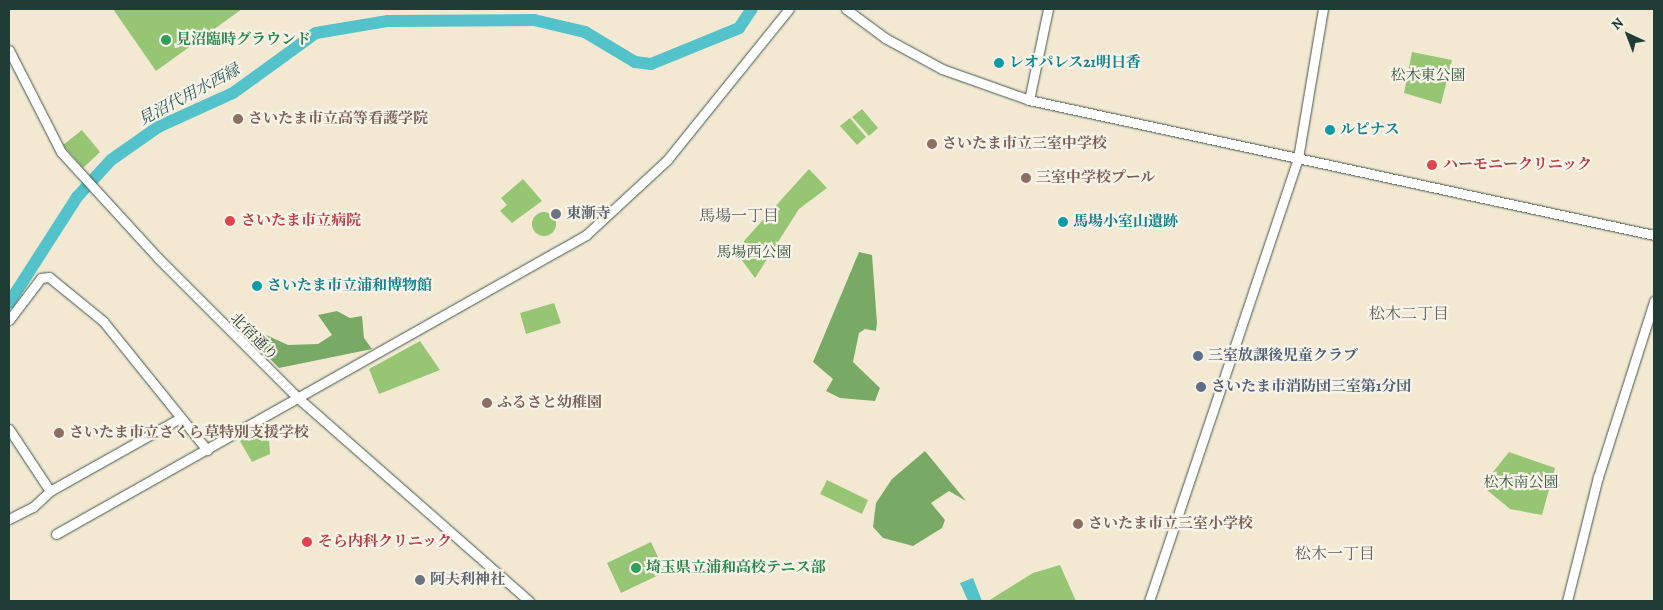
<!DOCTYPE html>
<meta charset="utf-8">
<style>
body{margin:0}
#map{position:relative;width:1663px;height:610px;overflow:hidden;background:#f3e9d3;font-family:Alegreya,"Noto Serif JP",serif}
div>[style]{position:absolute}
.green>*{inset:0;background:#96c574}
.round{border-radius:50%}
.forest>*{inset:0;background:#78aa66}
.water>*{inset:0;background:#54c2cb}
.river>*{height:12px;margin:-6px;padding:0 6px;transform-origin:6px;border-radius:6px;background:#54c2cb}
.roads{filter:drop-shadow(0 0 1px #3f574c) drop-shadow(0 0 1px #3f574c)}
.tertiary>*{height:9px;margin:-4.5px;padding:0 4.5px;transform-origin:4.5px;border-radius:4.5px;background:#fff}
.dots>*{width:14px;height:14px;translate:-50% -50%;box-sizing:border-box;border:2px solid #f7f3e8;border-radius:50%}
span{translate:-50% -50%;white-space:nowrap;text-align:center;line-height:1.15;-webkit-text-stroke:4.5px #f7f3e8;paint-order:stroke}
.leisure-label{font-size:15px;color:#27864d;font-weight:700}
.left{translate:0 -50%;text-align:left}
.culture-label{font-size:15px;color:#0d838f;font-weight:700}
.park-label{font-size:15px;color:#375841}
.education-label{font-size:15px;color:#785e54;font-weight:700}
.health-label{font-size:15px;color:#be3a42;font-weight:700}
.worship-label{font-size:15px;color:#5b616d;font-weight:700}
.street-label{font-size:15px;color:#1f3d34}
.service-label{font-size:15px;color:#4e5e75;font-weight:700}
.water-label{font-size:16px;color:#2c5e5a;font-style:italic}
.neighbourhood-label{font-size:16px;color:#61605a}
.frame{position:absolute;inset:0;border:10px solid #1f3d34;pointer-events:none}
.north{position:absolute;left:1603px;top:10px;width:50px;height:50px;-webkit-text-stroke:4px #f7f3e8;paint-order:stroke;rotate:317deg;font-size:14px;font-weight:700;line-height:20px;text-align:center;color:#1f3d34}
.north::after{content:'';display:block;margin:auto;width:18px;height:22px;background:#1f3d34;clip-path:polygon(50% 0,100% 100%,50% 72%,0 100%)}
</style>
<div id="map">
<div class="green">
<i style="clip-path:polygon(113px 9px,242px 9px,156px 71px)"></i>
<i style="clip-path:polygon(1412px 52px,1452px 60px,1441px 104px,1404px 93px)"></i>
<i style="clip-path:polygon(862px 109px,878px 128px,869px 136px,852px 117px)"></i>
<i style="clip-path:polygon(850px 118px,866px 137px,857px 145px,840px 126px)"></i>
<i style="clip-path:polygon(82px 130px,100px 152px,83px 168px,63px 145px)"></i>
<i style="clip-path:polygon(809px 169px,827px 188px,799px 209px,755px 278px,735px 251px)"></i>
<i style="clip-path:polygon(523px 179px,542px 201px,512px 223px,500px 211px,507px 205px,501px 198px)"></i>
<i class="round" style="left:532px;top:212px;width:24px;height:24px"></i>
<i style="clip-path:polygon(554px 303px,561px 323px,526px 334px,520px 313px)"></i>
<i style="clip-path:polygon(420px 341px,440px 370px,379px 394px,369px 369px)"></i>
<i style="clip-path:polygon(268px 425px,270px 454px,252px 462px,240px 441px)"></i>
<i style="clip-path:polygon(1509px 452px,1555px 468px,1542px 515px,1510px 509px,1482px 486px)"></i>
<i style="clip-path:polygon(827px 480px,868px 500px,862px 514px,820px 494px)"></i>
<i style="clip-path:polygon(651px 542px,665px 572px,621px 593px,607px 563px)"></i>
<i style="clip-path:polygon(1060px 565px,1076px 601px,988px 601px,1033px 573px)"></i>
</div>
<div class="forest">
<i style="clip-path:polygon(859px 252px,872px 255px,877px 323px,876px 331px,865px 329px,859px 333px,853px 362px,880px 388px,875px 401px,840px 398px,826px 391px,833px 379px,813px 362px)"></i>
<i style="clip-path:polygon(337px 311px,350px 318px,362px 316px,364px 338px,372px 349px,279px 368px,244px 332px,253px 329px,288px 345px,318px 344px,332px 335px,318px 315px)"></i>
<i style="clip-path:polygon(925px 451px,966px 501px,949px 491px,931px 503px,945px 520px,942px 528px,913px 546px,883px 538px,873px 527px,876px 503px,892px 479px)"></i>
</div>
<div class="water">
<i style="clip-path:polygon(973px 578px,982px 601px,968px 601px,960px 583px)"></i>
</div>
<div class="river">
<i style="left:9px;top:303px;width:126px;rotate:-57.3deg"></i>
<i style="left:77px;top:197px;width:50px;rotate:-47.4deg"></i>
<i style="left:111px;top:160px;width:57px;rotate:-35.1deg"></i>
<i style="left:158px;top:127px;width:82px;rotate:-24.4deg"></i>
<i style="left:233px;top:93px;width:102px;rotate:-35.9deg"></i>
<i style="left:316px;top:33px;width:73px;rotate:-9.5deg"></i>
<i style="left:388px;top:21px;width:146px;rotate:-0.4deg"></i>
<i style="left:534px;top:20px;width:52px;rotate:13.2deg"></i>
<i style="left:585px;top:32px;width:58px;rotate:31deg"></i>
<i style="left:635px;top:62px;width:16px;rotate:7deg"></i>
<i style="left:651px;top:64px;width:95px;rotate:-22.2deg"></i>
<i style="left:739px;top:28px;width:23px;rotate:-56deg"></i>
</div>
<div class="roads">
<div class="tertiary">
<i style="left:846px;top:9px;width:49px;rotate:36.6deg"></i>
<i style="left:885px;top:38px;width:65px;rotate:28.5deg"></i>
<i style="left:942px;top:69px;width:92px;rotate:19.6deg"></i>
<i style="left:1029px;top:100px;width:639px;rotate:12.19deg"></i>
<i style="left:9px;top:50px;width:114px;rotate:63deg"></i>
<i style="left:61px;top:152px;width:144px;rotate:47.5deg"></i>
<i style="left:158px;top:258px;width:198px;rotate:45deg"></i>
<i style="left:298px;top:398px;width:308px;rotate:41.3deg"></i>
<i style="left:1029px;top:100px;width:93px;rotate:-78.2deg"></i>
<i style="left:9px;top:320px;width:53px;rotate:-52.7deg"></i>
<i style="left:41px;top:278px;width:8px;rotate:-7deg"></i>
<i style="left:49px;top:277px;width:70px;rotate:39.2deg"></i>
<i style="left:103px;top:321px;width:166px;rotate:51.1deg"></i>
<i style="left:9px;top:429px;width:74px;rotate:56.5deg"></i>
<i style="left:9px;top:519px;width:27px;rotate:-27deg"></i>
<i style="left:33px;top:507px;width:23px;rotate:-43deg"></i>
<i style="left:50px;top:491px;width:149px;rotate:-29.3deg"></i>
<i style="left:56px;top:534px;width:609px;rotate:-29.43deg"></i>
<i style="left:586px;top:235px;width:110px;rotate:-42.8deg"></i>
<i style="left:667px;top:160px;width:194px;rotate:-51.1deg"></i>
<i style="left:1149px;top:601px;width:467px;rotate:-71.4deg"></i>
<i style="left:1298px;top:158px;width:151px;rotate:-80.5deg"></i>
<i style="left:1567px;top:601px;width:128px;rotate:-76deg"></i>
<i style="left:1598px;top:477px;width:185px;rotate:-72.3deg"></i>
</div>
</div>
<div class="dots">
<i style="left:166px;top:40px;background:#2e9e5b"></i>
<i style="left:999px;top:63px;background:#0f9aa8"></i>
<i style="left:238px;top:119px;background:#8d6e63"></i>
<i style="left:1330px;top:130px;background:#0f9aa8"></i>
<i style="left:932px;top:144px;background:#8d6e63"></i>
<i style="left:1432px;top:165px;background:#e0444e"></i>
<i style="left:1026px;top:178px;background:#8d6e63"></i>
<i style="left:556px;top:214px;background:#6b7280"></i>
<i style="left:230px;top:221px;background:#e0444e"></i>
<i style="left:1063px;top:222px;background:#0f9aa8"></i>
<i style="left:257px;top:286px;background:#0f9aa8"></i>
<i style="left:1198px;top:356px;background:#5c6f8a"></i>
<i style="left:1201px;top:387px;background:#5c6f8a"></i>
<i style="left:487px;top:403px;background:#8d6e63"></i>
<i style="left:59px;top:433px;background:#8d6e63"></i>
<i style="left:1078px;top:524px;background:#8d6e63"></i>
<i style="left:307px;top:542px;background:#e0444e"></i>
<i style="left:636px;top:568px;background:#2e9e5b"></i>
<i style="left:420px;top:580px;background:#6b7280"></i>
</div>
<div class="leisure-label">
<span class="left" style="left:176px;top:40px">見沼臨時グラウンド</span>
<span class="left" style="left:646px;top:568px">埼玉県立浦和高校テニス部</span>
</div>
<div class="culture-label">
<span class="left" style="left:1009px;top:63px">レオパレス21明日香</span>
<span class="left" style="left:1340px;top:130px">ルピナス</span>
<span class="left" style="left:1073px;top:222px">馬場小室山遺跡</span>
<span class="left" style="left:267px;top:286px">さいたま市立浦和博物館</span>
</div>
<div class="park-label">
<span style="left:1428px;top:76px">松木東公園</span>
<span style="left:754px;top:253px">馬場西公園</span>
<span style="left:1521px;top:483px">松木南公園</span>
</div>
<div class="education-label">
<span class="left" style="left:248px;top:119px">さいたま市立高等看護学院</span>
<span class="left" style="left:942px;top:144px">さいたま市立三室中学校</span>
<span class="left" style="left:1036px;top:178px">三室中学校プール</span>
<span class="left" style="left:497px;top:403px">ふるさと幼稚園</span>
<span class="left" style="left:69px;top:433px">さいたま市立さくら草特別支援学校</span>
<span class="left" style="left:1088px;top:524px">さいたま市立三室小学校</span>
</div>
<div class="health-label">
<span class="left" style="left:1443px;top:165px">ハーモニークリニック</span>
<span class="left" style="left:241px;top:221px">さいたま市立病院</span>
<span class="left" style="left:318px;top:542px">そら内科クリニック</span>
</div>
<div class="worship-label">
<span class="left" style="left:566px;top:214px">東漸寺</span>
<span class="left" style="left:430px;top:580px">阿夫利神社</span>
</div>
<div class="street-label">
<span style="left:254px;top:337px;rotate:45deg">北宿通り</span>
</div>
<div class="service-label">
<span class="left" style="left:1208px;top:356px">三室放課後児童クラブ</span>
<span class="left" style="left:1211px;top:387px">さいたま市消防団三室第1分団</span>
</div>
<div class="water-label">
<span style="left:189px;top:95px;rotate:-28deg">見沼代用水西縁</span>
</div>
<div class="neighbourhood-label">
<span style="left:739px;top:216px">馬場一丁目</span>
<span style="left:1409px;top:314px">松木二丁目</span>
<span style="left:1335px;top:554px">松木一丁目</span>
</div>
<div class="frame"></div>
<div class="north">N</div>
</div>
